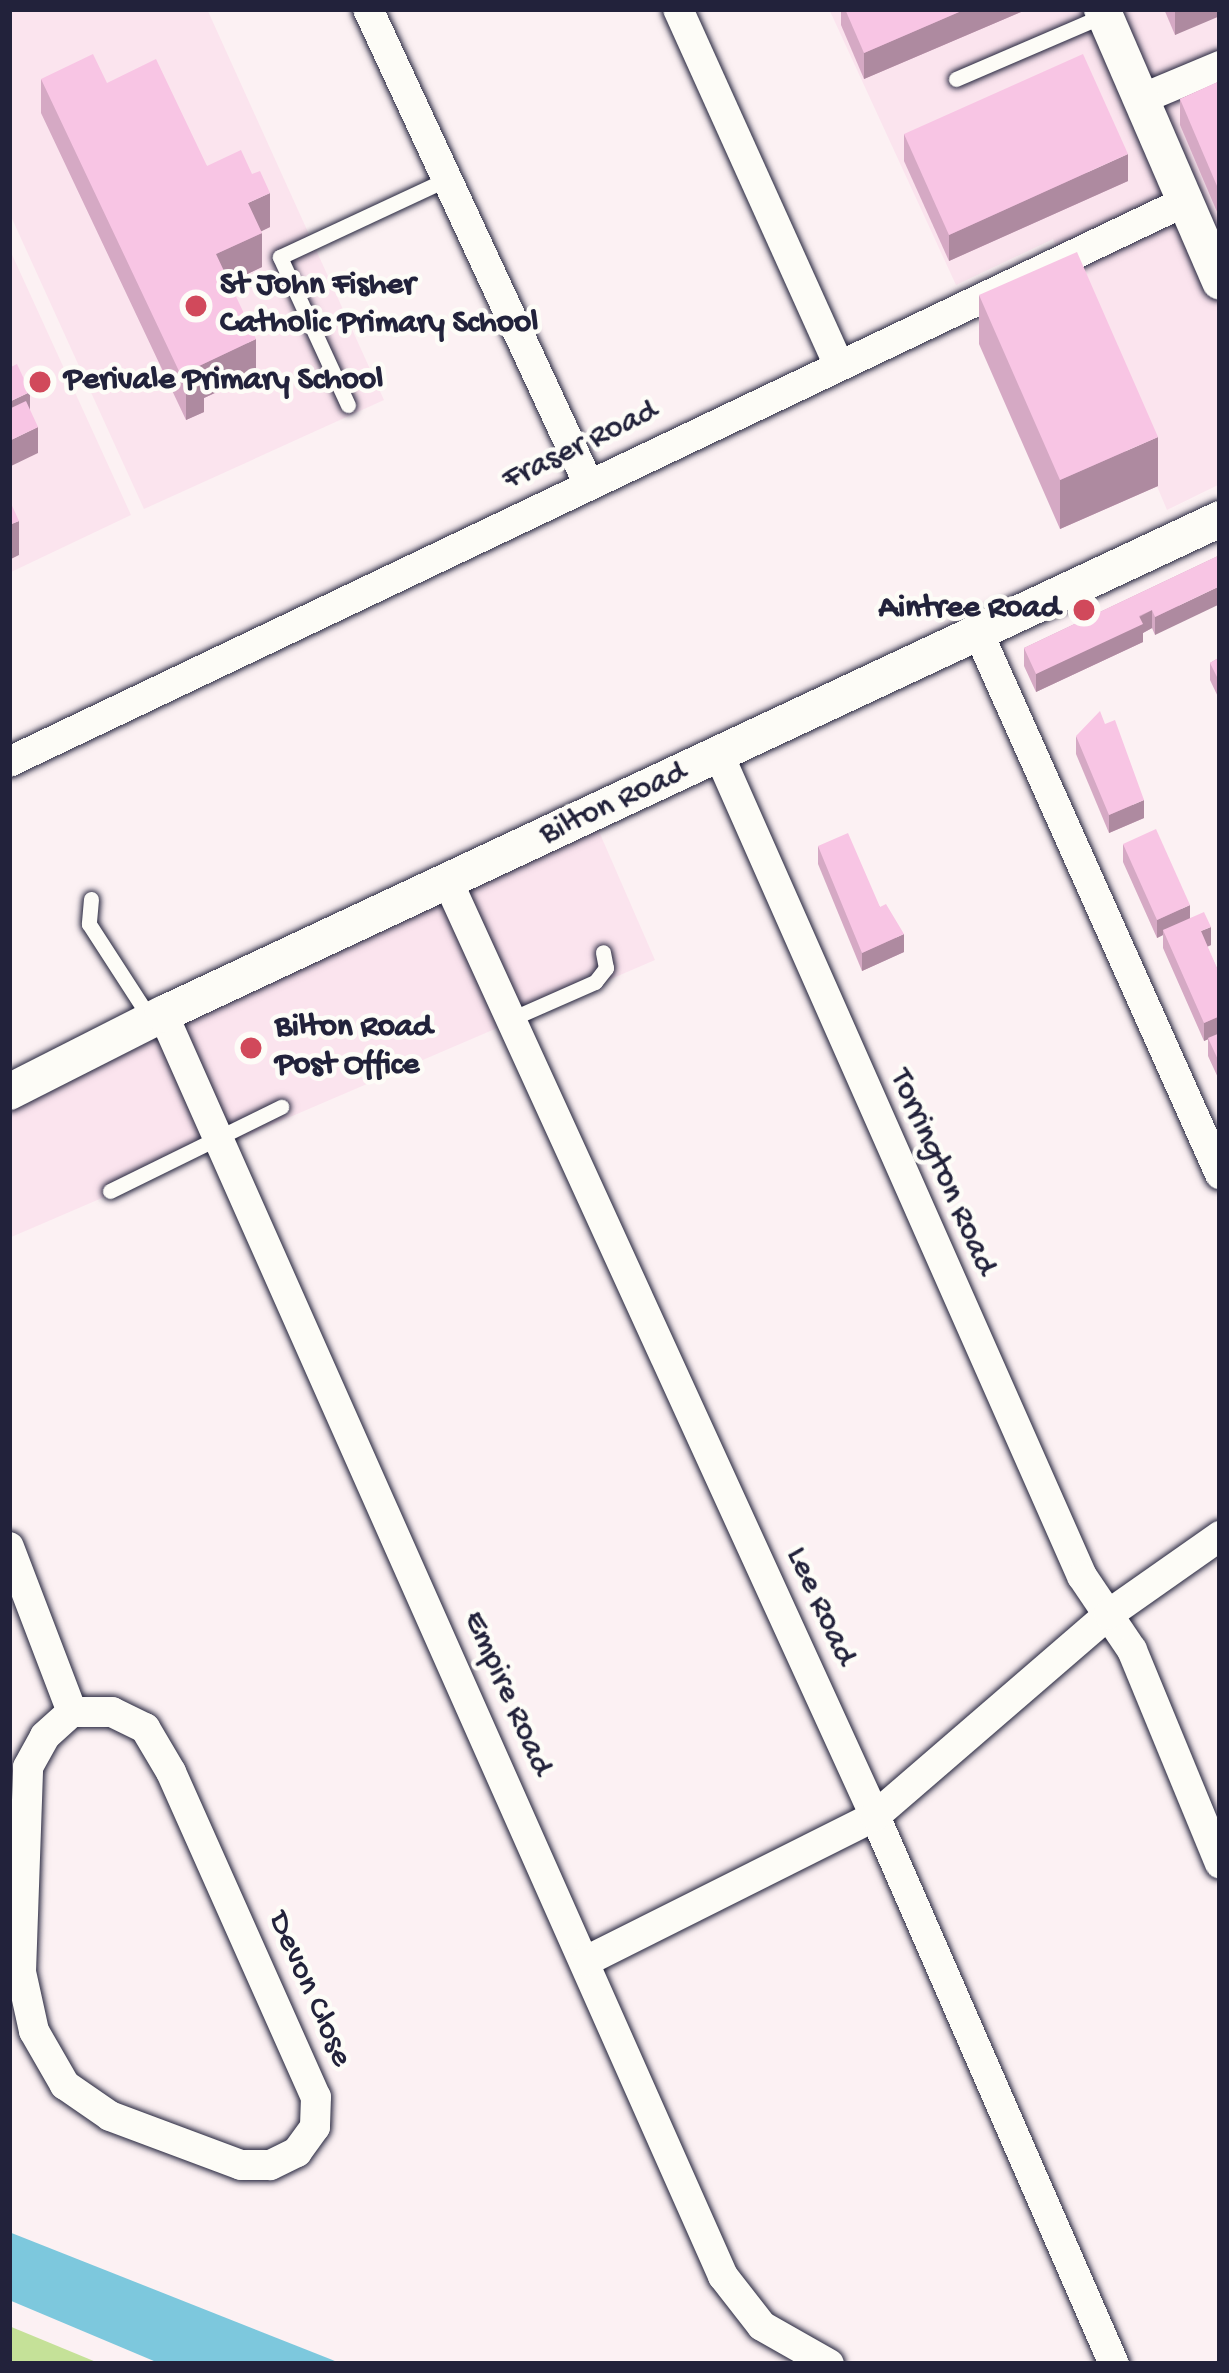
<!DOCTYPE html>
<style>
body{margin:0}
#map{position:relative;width:1229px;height:2373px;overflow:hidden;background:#fcf1f3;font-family:"Gochi Hand",sans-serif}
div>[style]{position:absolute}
.built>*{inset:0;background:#fbe4ee}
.green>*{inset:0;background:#c5e198}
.water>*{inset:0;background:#7dc8dd}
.roads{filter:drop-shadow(0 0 3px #22223b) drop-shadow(0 0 3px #22223b)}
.service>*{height:15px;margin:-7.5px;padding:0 7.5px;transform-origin:7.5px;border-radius:7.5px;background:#fdfcf7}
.minor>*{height:30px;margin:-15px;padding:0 15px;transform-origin:15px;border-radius:15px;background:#fdfcf7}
.tertiary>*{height:36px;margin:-18px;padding:0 18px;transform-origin:18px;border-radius:18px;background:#fdfcf7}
.wall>*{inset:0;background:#d5a9c4}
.shaded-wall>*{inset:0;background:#ae8aa0}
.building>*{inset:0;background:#f8c5e4}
.dots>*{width:33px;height:33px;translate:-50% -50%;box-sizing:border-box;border:6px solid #fdfcf7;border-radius:50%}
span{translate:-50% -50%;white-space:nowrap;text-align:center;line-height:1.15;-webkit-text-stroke:9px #fdfcf7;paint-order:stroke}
.poi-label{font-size:33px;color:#22223b;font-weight:700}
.left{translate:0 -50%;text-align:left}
.right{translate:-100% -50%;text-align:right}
.street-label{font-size:33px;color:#22223b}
.frame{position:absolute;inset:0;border:12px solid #22223b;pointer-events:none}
</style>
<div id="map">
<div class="built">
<i style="clip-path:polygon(9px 9px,207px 9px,384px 400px,144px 509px,9px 212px)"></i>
<i style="clip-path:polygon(829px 9px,1220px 9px,1220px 484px,1167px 510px,1053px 239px,956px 285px)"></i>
<i style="clip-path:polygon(9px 248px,131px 515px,9px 573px)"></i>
<i style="clip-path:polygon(594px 820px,655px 960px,9px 1238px,9px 1110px,178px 1016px)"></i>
</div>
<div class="green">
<i style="clip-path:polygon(9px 2326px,101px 2364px,9px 2364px)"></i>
</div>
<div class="water">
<i style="clip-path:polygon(9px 2232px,330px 2359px,342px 2364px,161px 2364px,9px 2300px)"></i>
</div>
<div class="roads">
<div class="service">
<i style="left:956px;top:79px;width:159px;rotate:-23.3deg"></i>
<i style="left:348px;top:405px;width:163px;rotate:-114.7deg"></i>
<i style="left:280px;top:257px;width:184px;rotate:-25deg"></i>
<i style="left:91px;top:899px;width:25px;rotate:95deg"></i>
<i style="left:89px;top:924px;width:114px;rotate:57.1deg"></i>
<i style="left:511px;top:1019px;width:92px;rotate:-23.8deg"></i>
<i style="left:595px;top:982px;width:18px;rotate:-52deg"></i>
<i style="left:606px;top:968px;width:16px;rotate:-101deg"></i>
<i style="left:110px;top:1191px;width:191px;rotate:-26.2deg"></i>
</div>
<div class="minor">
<i style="left:368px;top:9px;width:523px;rotate:65.1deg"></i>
<i style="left:678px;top:9px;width:389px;rotate:65.7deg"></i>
<i style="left:1141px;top:99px;width:86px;rotate:-22.7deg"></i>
<i style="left:978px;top:632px;width:594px;rotate:65.94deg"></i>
<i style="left:719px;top:755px;width:898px;rotate:66.15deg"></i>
<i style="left:1082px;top:1576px;width:89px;rotate:56deg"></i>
<i style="left:1132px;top:1650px;width:231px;rotate:67.6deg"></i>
<i style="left:9px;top:762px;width:1304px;rotate:-25.48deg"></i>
<i style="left:449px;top:884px;width:1025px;rotate:65.44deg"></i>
<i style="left:875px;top:1816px;width:598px;rotate:66.44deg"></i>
<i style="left:163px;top:1014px;width:1381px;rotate:66.07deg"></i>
<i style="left:723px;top:2276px;width:63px;rotate:52deg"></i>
<i style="left:762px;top:2326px;width:77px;rotate:29.6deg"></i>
<i style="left:9px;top:1547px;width:177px;rotate:69.1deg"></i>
<i style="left:72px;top:1712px;width:40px"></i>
<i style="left:112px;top:1712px;width:37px;rotate:26deg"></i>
<i style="left:145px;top:1728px;width:51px;rotate:59.4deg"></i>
<i style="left:171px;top:1772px;width:356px;rotate:66deg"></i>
<i style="left:316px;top:2097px;width:30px;rotate:92deg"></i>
<i style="left:315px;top:2127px;width:31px;rotate:126deg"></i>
<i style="left:297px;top:2152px;width:30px;rotate:154deg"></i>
<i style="left:270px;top:2165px;width:29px;rotate:180deg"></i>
<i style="left:241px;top:2165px;width:140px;rotate:-159.5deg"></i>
<i style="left:110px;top:2116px;width:55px;rotate:-145.4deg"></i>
<i style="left:65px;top:2085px;width:62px;rotate:-119.9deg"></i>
<i style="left:34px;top:2031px;width:60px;rotate:-102.4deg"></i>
<i style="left:21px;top:1972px;width:205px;rotate:-88deg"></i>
<i style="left:28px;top:1767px;width:35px;rotate:-61deg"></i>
<i style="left:45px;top:1736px;width:36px;rotate:-42deg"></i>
<i style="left:586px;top:1961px;width:323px;rotate:-26.6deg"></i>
<i style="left:875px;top:1816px;width:309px;rotate:-40.8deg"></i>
<i style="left:1109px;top:1614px;width:136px;rotate:-35.1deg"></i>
</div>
<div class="tertiary">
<i style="left:1102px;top:9px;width:297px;rotate:66.6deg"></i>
<i style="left:9px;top:1092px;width:173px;rotate:-26.9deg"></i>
<i style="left:163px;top:1014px;width:1167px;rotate:-25.09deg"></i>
</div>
</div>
<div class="wall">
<i style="clip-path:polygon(841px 9px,1028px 9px,864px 79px,841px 25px)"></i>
<i style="clip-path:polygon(1164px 9px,1220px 9px,1175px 35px)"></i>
<i style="clip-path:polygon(41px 79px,207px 166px,270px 227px,261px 231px,262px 267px,230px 282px,256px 374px,204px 398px,204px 412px,186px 420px,41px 113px)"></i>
<i style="clip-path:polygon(1220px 81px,1220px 219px,1180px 125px,1180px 99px)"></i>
<i style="clip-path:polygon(904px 134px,1128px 181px,949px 261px,904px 161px)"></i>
<i style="clip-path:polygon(979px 295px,1158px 486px,1060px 529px,979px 344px)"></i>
<i style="clip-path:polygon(1220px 555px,1155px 635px,1152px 628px,1143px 633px,1143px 642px,1036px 692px,1024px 666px,1024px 648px)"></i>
<i style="clip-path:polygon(1220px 657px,1220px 701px,1210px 680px,1210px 663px)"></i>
<i style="clip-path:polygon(1076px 736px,1144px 818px,1109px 833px,1076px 754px)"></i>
<i style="clip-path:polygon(1123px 844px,1190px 918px,1211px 945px,1207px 947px,1220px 975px,1220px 1082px,1208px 1056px,1208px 1039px,1204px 1041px,1163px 948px,1163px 935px,1157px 938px,1123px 862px)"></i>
<i style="clip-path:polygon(818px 846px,880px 907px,904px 952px,862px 971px,818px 864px)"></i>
</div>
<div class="shaded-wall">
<i style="clip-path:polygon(966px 9px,1028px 9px,864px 79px,864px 53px)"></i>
<i style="clip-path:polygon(1175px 9px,1220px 9px,1220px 16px,1175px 35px)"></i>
<i style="clip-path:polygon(1128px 154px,1128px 181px,949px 261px,949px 235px)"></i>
<i style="clip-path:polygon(270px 193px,270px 227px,248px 238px,248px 203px)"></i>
<i style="clip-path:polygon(262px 233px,262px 267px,216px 289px,216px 254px)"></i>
<i style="clip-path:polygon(256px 339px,256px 374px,204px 398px,204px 412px,186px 420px,186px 386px,199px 366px)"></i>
<i style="clip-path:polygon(30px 392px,30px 418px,9px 428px,9px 402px)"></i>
<i style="clip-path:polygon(38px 427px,38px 453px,9px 467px,9px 441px)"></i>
<i style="clip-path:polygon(1158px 437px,1158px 486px,1060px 529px,1060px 480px)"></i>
<i style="clip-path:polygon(19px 521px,19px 555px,9px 560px,9px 525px)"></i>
<i style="clip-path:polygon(1220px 586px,1220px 604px,1155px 635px,1155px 617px)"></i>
<i style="clip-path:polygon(1152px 610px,1152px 628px,1143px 633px,1143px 642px,1036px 692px,1036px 674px)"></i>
<i style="clip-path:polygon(1144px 800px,1144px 818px,1109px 833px,1109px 815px)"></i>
<i style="clip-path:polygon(1190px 905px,1190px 923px,1163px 930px,1163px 935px,1157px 938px,1157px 920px)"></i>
<i style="clip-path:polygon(1211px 927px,1211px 945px,1201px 949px,1201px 931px)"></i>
<i style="clip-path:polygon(904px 934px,904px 952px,862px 971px,862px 953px)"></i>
<i style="clip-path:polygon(1220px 1016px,1220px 1034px,1204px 1041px,1204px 1023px)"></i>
</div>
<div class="building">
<i style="clip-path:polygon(845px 9px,966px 9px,864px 53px)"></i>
<i style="clip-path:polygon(93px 54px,107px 83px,156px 59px,207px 166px,241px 150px,252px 174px,260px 171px,270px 193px,248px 203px,262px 233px,216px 254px,256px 339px,199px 366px,204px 377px,186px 386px,41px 79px)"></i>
<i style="clip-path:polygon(1083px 54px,1128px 154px,949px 235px,904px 134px)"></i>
<i style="clip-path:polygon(1220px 81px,1220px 193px,1180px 99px)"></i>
<i style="clip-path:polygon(1077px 252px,1158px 437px,1060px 480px,979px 295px)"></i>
<i style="clip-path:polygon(17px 364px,30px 392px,9px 402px,9px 368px)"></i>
<i style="clip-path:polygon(26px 401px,38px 427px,9px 441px,9px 409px)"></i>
<i style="clip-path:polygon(9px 499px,19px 521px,9px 525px)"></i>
<i style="clip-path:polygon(1220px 555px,1220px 586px,1155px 617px,1152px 610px,1139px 616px,1143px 624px,1036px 674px,1024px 648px)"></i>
<i style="clip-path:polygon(1220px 657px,1220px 683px,1210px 663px)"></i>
<i style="clip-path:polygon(1100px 711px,1105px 724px,1115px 720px,1144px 800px,1109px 815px,1076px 736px)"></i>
<i style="clip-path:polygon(1156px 829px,1190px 905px,1157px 920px,1123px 844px)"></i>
<i style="clip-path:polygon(848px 833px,880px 907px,886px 904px,904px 934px,862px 953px,818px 846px)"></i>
<i style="clip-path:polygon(1204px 912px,1211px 927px,1201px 931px,1220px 975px,1220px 1016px,1204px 1023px,1163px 930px)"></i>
<i style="clip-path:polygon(1220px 1033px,1220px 1064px,1208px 1038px)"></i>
</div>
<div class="dots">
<i style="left:196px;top:306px;background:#d1495b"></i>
<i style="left:40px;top:382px;background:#d1495b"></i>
<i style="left:1084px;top:610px;background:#d1495b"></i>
<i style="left:251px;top:1048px;background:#d1495b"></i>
</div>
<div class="poi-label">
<span class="left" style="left:220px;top:306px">St John Fisher<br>Catholic Primary School</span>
<span class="left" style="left:64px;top:382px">Perivale Primary School</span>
<span class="right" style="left:1060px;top:610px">Aintree Road</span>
<span class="left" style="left:275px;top:1048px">Bilton Road<br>Post Office</span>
</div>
<div class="street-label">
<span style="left:581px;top:447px;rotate:-26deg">Fraser Road</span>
<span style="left:614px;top:805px;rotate:-25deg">Bilton Road</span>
<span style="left:941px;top:1173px;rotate:66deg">Torrington Road</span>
<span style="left:819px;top:1607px;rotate:65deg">Lee Road</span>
<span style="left:506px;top:1694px;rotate:66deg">Empire Road</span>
<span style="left:308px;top:1990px;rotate:66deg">Devon Close</span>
</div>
<div class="frame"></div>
</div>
